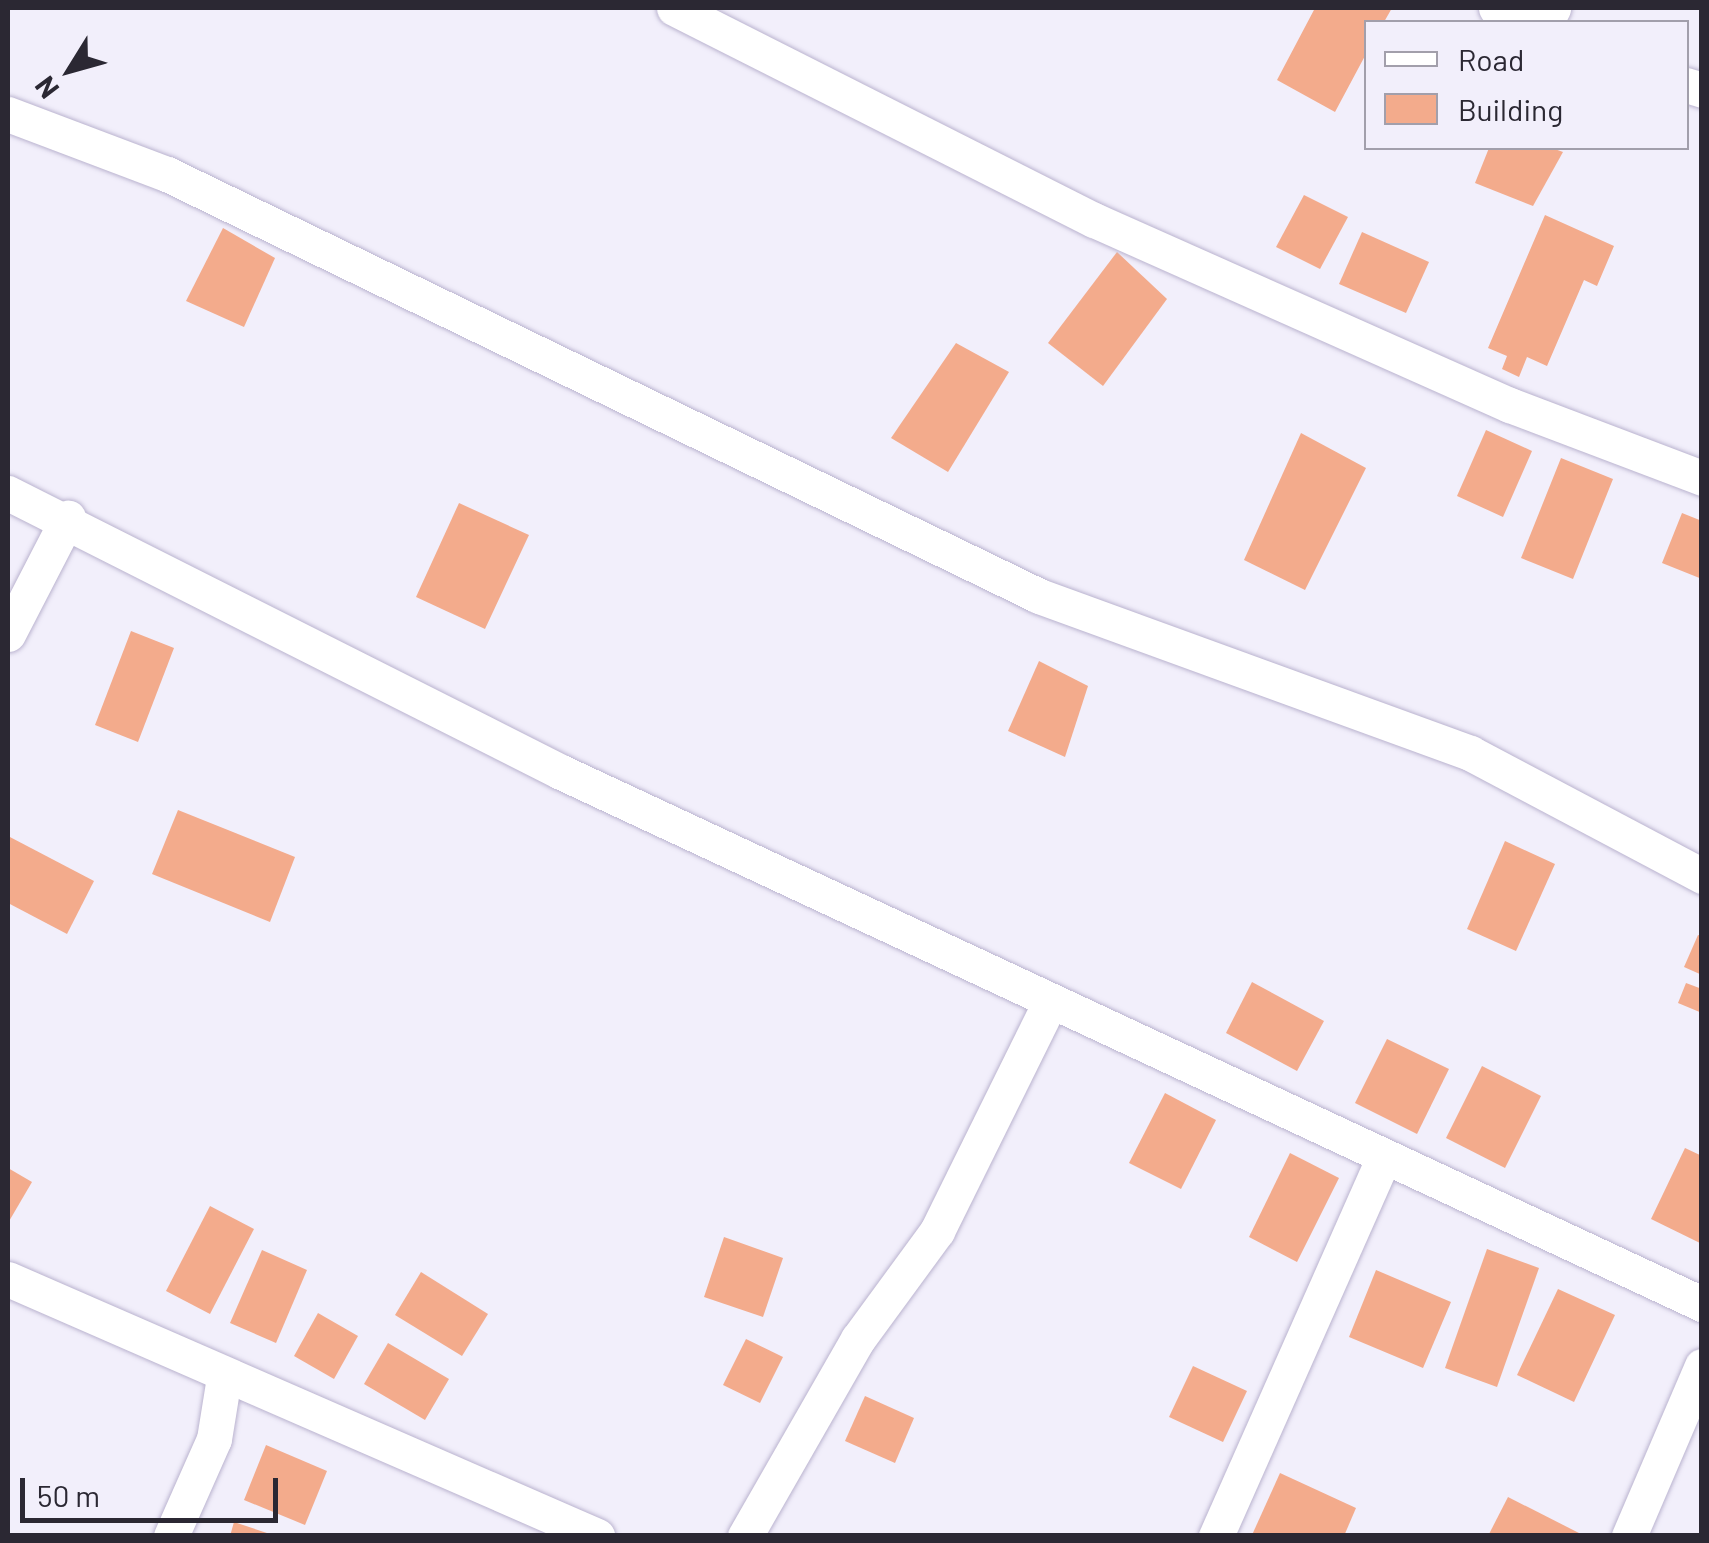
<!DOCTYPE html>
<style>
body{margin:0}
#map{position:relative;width:1709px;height:1543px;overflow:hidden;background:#f2effb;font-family:Barlow,sans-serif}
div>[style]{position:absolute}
.building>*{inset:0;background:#f3ab8c}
.roads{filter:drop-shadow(0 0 2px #bab3cf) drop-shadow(0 0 2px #bab3cf)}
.minor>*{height:35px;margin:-17.5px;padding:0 17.5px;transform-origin:17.5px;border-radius:17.5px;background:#fff}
span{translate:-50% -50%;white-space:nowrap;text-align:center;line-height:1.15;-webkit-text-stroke:8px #f2effb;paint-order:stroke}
.frame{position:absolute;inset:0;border:10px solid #2b2833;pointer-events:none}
.legend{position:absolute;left:1364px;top:20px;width:325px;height:130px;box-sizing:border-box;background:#f2effb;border:2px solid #a29fab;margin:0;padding:12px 18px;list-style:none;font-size:30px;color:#2b2833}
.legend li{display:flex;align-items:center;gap:20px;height:50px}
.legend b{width:50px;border:2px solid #a29fab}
.north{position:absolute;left:20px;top:20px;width:100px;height:100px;-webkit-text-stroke:8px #f2effb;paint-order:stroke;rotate:233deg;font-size:28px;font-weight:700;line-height:40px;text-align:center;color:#2b2833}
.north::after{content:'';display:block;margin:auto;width:35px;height:45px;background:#2b2833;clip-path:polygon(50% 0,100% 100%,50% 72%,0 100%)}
.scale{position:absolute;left:20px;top:1478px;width:258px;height:45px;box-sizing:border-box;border:5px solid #2b2833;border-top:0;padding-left:12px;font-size:30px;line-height:35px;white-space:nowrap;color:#2b2833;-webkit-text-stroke:8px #f2effb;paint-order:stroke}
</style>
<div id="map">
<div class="building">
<i style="clip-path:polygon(1315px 8px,1392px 8px,1384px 22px,1366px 22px,1366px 54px,1335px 112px,1277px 80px)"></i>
<i style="clip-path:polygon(1489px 148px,1552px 148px,1563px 152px,1533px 206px,1475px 183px)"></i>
<i style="clip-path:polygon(1304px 195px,1348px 217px,1320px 269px,1276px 247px)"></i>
<i style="clip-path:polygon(1545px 215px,1614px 246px,1597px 286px,1584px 280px,1547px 366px,1527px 357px,1519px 377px,1502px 369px,1507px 356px,1488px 348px)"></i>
<i style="clip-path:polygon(223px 228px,275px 258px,244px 327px,186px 301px)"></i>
<i style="clip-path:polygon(1362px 232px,1429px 262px,1406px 313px,1339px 284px)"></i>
<i style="clip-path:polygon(1117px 252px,1167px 299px,1103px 386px,1048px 343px)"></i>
<i style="clip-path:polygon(956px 343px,1009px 372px,948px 472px,891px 438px)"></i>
<i style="clip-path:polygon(1486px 430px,1532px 451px,1503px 517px,1457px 496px)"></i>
<i style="clip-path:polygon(1301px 433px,1366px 468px,1305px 590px,1244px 560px)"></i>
<i style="clip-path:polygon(1561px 458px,1613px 479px,1573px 579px,1521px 558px)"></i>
<i style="clip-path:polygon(459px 503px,529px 535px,485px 629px,416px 597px)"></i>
<i style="clip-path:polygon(1682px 513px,1702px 521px,1702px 579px,1662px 563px)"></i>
<i style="clip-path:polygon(131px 631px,174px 648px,138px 742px,95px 725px)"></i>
<i style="clip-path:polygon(1039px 661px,1088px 686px,1065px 757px,1008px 731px)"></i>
<i style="clip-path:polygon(178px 810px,295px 857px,270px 922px,152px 874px)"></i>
<i style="clip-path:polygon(8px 836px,94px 881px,67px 934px,8px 903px)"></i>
<i style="clip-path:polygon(1505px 841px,1555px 864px,1516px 951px,1467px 929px)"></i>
<i style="clip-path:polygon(1698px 935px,1702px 936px,1702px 975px,1684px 967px)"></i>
<i style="clip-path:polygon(1252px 982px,1324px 1021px,1297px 1071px,1226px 1033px)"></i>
<i style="clip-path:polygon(1686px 983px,1702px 989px,1702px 1013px,1678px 1003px)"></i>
<i style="clip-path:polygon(1387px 1039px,1449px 1069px,1417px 1134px,1355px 1103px)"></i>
<i style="clip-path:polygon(1482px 1066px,1541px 1096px,1505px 1168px,1446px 1138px)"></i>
<i style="clip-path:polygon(1165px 1093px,1216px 1120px,1181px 1189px,1129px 1163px)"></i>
<i style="clip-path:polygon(1685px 1148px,1702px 1156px,1702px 1244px,1651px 1219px)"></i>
<i style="clip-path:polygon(1290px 1153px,1339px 1178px,1297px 1262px,1249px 1237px)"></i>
<i style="clip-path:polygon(8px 1168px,32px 1182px,8px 1223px)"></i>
<i style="clip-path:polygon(210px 1206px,254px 1229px,210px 1314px,166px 1291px)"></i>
<i style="clip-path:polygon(724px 1237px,783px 1258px,763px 1317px,704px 1297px)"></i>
<i style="clip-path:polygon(1487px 1249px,1539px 1268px,1497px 1387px,1445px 1368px)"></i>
<i style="clip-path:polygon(262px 1250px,307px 1270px,276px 1343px,230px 1323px)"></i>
<i style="clip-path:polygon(1376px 1270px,1451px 1302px,1423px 1368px,1349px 1337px)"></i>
<i style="clip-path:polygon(421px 1272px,488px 1314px,462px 1356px,395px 1315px)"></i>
<i style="clip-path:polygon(1558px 1289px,1615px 1315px,1574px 1402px,1517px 1375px)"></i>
<i style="clip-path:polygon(318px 1313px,358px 1336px,334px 1379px,294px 1356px)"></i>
<i style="clip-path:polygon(746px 1339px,783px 1357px,760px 1403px,723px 1385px)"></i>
<i style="clip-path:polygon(388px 1343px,449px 1379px,425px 1420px,364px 1384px)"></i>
<i style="clip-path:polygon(1193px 1366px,1247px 1391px,1223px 1442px,1169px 1417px)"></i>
<i style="clip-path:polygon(865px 1396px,914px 1418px,895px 1463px,845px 1441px)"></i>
<i style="clip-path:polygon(266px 1445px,327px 1471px,305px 1525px,244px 1500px)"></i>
<i style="clip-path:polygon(1280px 1473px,1356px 1508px,1344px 1536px,1252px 1535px)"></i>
<i style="clip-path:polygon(1508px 1497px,1579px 1533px,1578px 1536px,1488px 1536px)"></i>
<i style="clip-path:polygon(234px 1522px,273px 1535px,273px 1536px,230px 1536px)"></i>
</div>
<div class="roads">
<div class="minor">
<i style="left:674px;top:8px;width:470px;rotate:26.8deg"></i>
<i style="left:1094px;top:220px;width:455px;rotate:24deg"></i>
<i style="left:1510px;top:405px;width:205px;rotate:20.8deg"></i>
<i style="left:1496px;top:8px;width:29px;rotate:29deg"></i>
<i style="left:1546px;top:22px;width:16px;rotate:-63deg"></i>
<i style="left:1686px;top:85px;width:17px;rotate:17deg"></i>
<i style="left:8px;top:114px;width:170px;rotate:20.7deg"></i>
<i style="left:167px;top:174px;width:969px;rotate:25.82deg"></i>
<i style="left:1039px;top:596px;width:459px;rotate:20deg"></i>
<i style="left:1470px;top:753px;width:263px;rotate:27.9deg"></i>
<i style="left:8px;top:493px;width:619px;rotate:26.77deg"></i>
<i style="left:561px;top:772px;width:1259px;rotate:25deg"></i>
<i style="left:8px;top:634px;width:131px;rotate:-62.7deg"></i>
<i style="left:8px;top:1279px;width:643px;rotate:23.57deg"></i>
<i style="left:171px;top:1536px;width:106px;rotate:-66.1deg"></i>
<i style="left:214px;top:1439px;width:63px;rotate:-80.8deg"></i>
<i style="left:745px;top:1536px;width:227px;rotate:-60.2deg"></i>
<i style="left:858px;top:1339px;width:134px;rotate:-53.8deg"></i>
<i style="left:937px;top:1231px;width:253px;rotate:-63.7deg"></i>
<i style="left:1216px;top:1536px;width:412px;rotate:-66.1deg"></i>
<i style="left:1629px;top:1536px;width:185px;rotate:-66.8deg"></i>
</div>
</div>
<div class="frame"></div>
<ul class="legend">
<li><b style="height:12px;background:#fff"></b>Road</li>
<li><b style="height:28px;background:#f3ab8c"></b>Building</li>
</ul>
<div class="north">N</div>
<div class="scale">50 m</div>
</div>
